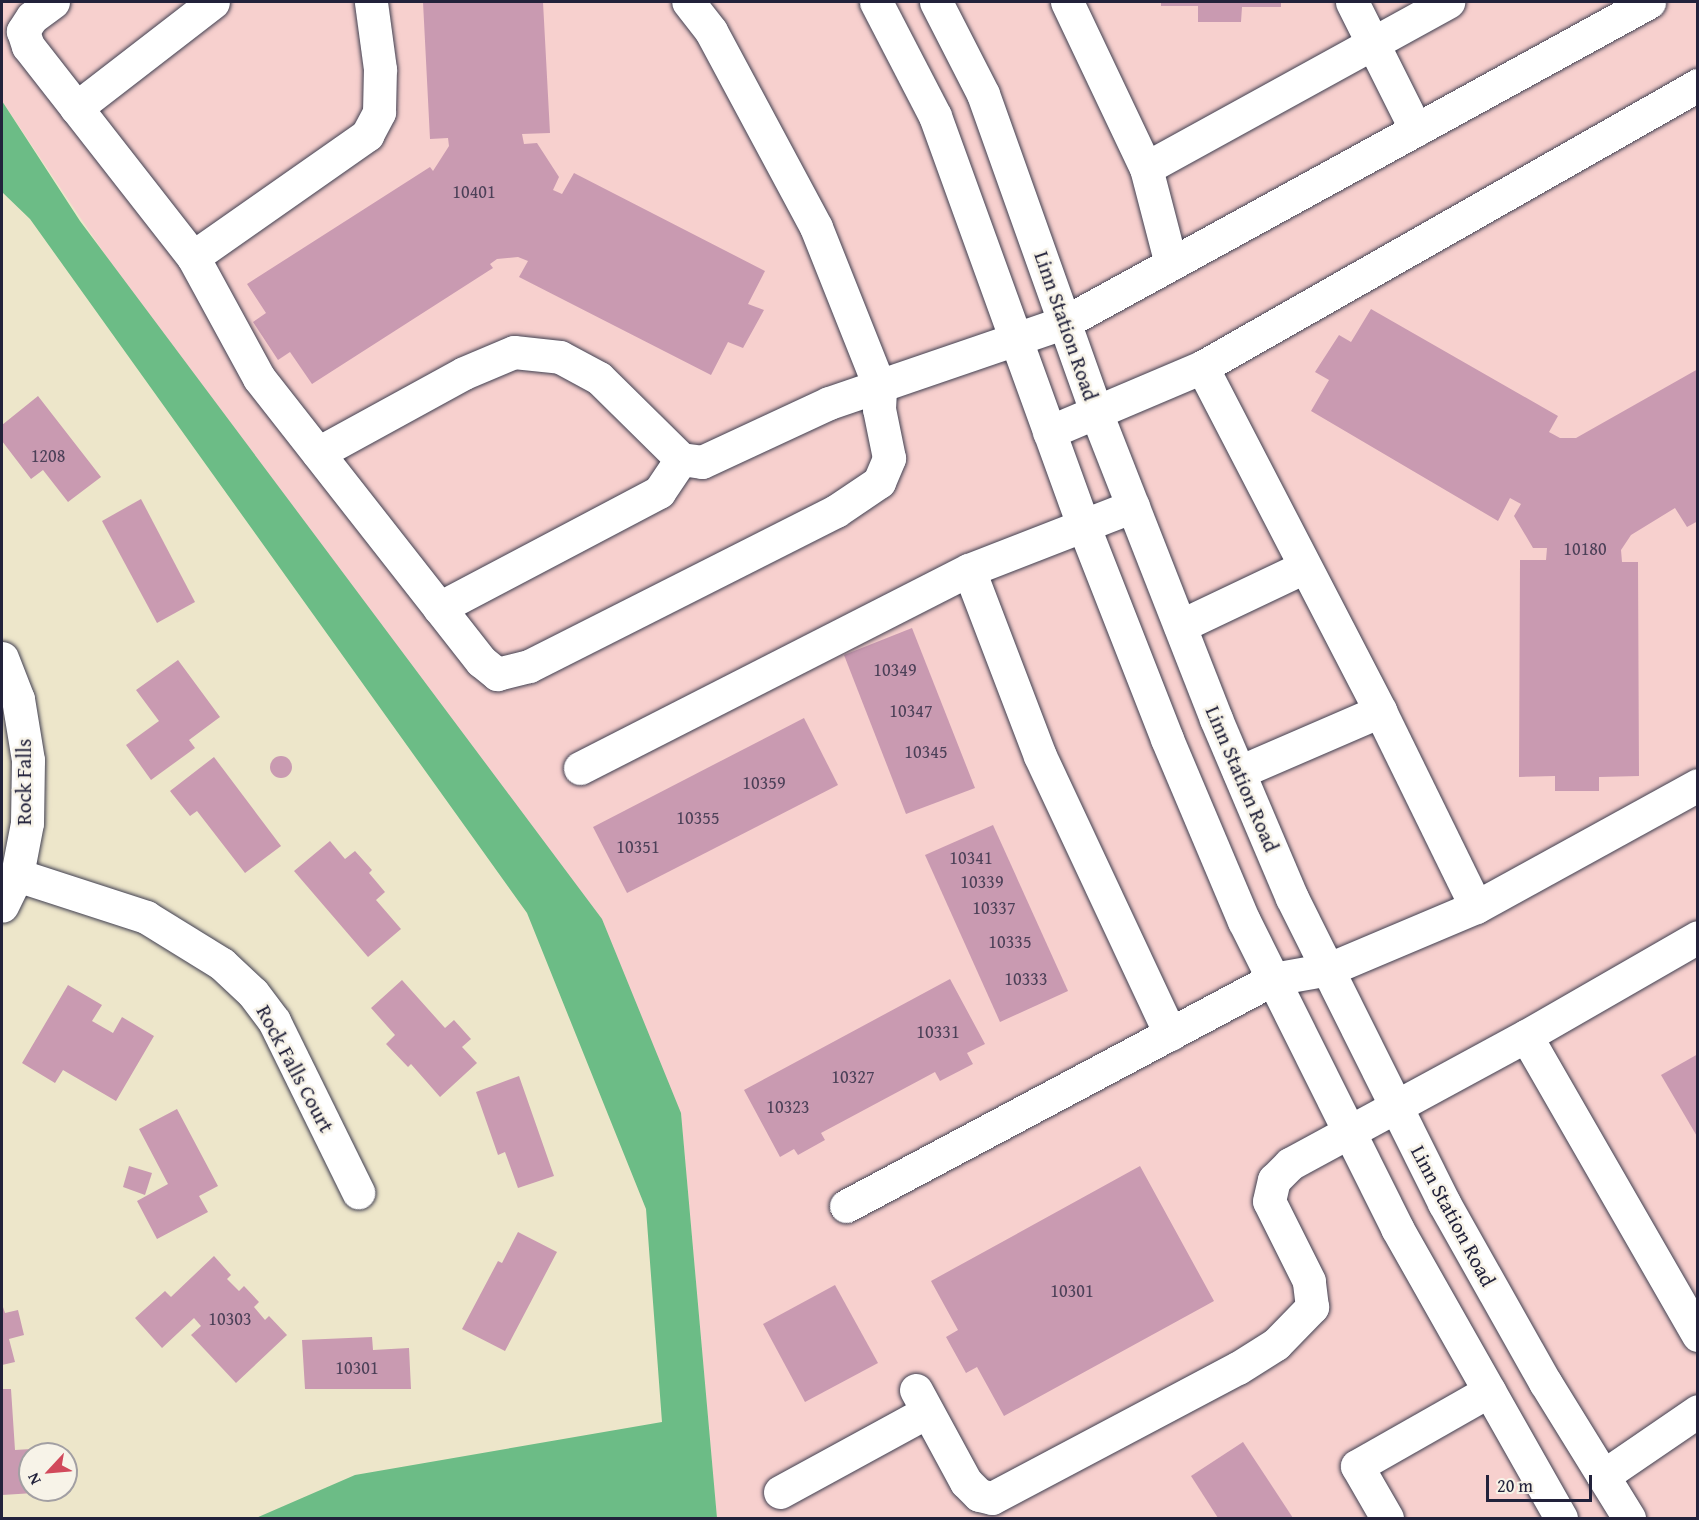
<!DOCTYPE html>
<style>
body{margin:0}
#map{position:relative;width:1699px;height:1520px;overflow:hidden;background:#ede6ca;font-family:"Gentium Book Plus",serif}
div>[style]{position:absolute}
.built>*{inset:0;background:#f7d0ce}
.forest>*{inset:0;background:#6cbc86}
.building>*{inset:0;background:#c99ab1}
.round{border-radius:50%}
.roads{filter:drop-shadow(0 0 2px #403f50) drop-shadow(0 0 2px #403f50)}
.minor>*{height:33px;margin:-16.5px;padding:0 16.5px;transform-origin:16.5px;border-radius:16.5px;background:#fff}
span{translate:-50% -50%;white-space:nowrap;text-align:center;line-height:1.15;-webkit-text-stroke:5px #f7f3e8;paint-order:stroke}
.number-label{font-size:18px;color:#4c4058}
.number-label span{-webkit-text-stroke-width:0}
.street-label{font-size:21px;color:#22223b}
.frame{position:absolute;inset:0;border:3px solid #22223b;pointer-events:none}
.north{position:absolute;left:18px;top:1442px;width:60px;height:60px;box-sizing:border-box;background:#f7f3e8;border:2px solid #a29fa3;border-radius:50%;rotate:244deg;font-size:16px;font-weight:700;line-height:24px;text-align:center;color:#22223b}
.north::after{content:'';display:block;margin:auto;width:21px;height:27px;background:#d1495b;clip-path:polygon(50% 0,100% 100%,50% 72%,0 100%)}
.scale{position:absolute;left:1486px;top:1475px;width:106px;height:27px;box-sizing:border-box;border:3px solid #22223b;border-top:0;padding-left:8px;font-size:18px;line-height:21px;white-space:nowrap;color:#22223b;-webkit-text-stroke:4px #f7f3e8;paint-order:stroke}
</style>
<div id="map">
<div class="built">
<i style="clip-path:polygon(2px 2px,1697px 2px,1697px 1518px,717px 1518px,681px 1113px,2px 101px)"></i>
</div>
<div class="forest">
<i style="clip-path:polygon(2px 101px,80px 221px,602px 919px,681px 1113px,717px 1518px,256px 1518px,355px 1475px,662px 1422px,646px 1209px,527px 913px,30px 219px,2px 192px)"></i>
</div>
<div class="building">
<i style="clip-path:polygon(423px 2px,543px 2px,550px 133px,522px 134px,524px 144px,537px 143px,559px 177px,553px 190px,562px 194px,574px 173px,765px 271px,748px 304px,764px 310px,743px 348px,728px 342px,711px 375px,519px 277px,528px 261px,518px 257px,497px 259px,490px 264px,493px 268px,312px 384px,290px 352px,278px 360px,253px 322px,266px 313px,247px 284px,430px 167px,433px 171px,449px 146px,448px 138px,430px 139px)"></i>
<i style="clip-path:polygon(1161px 2px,1281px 2px,1281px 7px,1242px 7px,1241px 22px,1198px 22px,1198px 6px,1161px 6px)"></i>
<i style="clip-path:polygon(1371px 309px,1558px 416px,1549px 432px,1560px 438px,1576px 438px,1698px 369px,1698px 521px,1687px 527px,1675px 508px,1631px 535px,1621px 550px,1622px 562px,1638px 562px,1639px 776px,1599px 777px,1599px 791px,1555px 791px,1555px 776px,1519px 777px,1520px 560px,1546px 560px,1547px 548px,1533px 548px,1514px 516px,1521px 504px,1510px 498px,1498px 521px,1311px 411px,1329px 380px,1315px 372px,1339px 335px,1351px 342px)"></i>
<i style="clip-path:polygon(38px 396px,101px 477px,68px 502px,43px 470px,31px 479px,2px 441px,2px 425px)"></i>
<i style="clip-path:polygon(141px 499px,195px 602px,157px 623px,102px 521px)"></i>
<i style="clip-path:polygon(912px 628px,975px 788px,906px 814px,844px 655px)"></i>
<i style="clip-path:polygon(178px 660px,220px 717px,189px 740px,195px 748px,151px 780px,126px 745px,159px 721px,136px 690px)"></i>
<i style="clip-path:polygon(804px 718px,838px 785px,627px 893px,593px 827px)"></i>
<i class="round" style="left:270px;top:756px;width:22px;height:22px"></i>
<i style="clip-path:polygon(214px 757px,281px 846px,245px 873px,197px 811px,190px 816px,170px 791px)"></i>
<i style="clip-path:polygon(993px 825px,1068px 991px,1000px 1022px,925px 855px)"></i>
<i style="clip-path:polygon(330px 841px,345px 859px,355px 851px,372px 870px,369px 873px,385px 892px,376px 900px,401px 929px,368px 957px,294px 871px)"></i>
<i style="clip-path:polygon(950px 979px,985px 1044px,967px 1053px,973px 1064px,940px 1081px,935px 1072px,821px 1133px,825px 1140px,798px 1155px,794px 1149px,780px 1157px,744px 1090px)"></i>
<i style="clip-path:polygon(402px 980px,445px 1028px,454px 1020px,471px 1039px,462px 1047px,477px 1063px,440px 1097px,411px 1064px,408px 1067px,386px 1044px,395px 1035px,371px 1008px)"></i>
<i style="clip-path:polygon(68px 985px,102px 1005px,92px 1021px,113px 1033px,122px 1017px,154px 1036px,116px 1101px,63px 1070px,55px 1083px,22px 1063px)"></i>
<i style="clip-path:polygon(1698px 1054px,1698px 1138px,1661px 1075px)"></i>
<i style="clip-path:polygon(519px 1076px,554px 1176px,518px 1188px,505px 1152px,498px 1155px,476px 1092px)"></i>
<i style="clip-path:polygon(177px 1109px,218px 1186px,199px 1196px,208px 1212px,157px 1239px,137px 1201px,168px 1184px,139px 1129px)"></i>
<i style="clip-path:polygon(129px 1166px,152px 1173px,145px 1195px,123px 1187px)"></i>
<i style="clip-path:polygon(1140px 1166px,1214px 1301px,1004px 1416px,977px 1367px,966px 1373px,946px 1337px,958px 1330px,931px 1281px)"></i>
<i style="clip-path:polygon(518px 1232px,557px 1252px,505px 1351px,462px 1329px,498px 1261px,502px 1263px)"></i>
<i style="clip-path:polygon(214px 1256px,231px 1275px,227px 1279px,239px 1291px,244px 1286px,259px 1302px,254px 1307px,265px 1320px,269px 1316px,287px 1335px,236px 1383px,191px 1335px,201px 1326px,194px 1318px,162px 1348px,135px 1318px,165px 1291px,171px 1297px)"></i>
<i style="clip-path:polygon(835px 1285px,878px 1363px,805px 1402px,763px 1324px)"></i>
<i style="clip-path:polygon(2px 1304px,5px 1313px,18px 1310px,24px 1335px,9px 1339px,15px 1362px,2px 1365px)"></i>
<i style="clip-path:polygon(372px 1337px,373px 1350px,409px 1348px,411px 1389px,305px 1389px,302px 1340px)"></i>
<i style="clip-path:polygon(2px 1389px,11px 1389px,15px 1450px,47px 1448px,48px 1454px,30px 1454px,30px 1490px,50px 1492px,2px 1495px)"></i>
<i style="clip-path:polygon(1243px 1442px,1293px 1518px,1218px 1518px,1191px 1476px)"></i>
</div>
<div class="roads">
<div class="minor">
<i style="left:53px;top:2px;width:26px;rotate:144deg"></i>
<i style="left:32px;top:17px;width:17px;rotate:123deg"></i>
<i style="left:23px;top:31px;width:16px;rotate:72deg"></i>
<i style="left:28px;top:46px;width:268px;rotate:52deg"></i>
<i style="left:193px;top:257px;width:138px;rotate:61.4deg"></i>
<i style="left:259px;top:378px;width:360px;rotate:51.9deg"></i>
<i style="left:481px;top:661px;width:21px;rotate:39deg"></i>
<i style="left:497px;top:674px;width:33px;rotate:-14deg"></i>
<i style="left:529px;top:666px;width:344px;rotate:-26.8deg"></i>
<i style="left:836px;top:511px;width:52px;rotate:-34deg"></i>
<i style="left:879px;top:482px;width:26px;rotate:-67deg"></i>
<i style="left:889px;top:458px;width:50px;rotate:-101.5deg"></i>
<i style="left:879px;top:409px;width:21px;rotate:-87deg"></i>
<i style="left:880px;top:388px;width:173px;rotate:-111.7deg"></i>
<i style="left:816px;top:227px;width:222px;rotate:-118.2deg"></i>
<i style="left:711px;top:31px;width:37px;rotate:-128deg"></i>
<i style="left:876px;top:2px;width:128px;rotate:62.6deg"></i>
<i style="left:935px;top:116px;width:437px;rotate:70.1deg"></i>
<i style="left:1084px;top:527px;width:228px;rotate:68.6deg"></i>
<i style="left:1167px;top:739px;width:198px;rotate:67.1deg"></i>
<i style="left:1244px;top:921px;width:343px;rotate:63.5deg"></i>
<i style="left:1397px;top:1228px;width:333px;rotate:60.5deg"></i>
<i style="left:936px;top:2px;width:103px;rotate:62.9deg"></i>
<i style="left:983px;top:94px;width:341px;rotate:70.4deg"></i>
<i style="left:1097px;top:415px;width:326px;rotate:68.6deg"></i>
<i style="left:1216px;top:719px;width:194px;rotate:67deg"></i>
<i style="left:1292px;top:898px;width:341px;rotate:63.5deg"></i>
<i style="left:1444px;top:1203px;width:206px;rotate:60.6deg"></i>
<i style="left:1545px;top:1382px;width:160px;rotate:58.3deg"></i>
<i style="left:1067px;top:2px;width:184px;rotate:64.6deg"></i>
<i style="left:1146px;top:168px;width:99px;rotate:75.4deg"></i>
<i style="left:1352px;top:2px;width:143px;rotate:63.4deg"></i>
<i style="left:76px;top:108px;width:173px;rotate:-37.7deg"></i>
<i style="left:1146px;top:168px;width:345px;rotate:-28.8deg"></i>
<i style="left:193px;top:257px;width:213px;rotate:-35deg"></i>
<i style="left:367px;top:135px;width:26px;rotate:-62deg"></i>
<i style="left:379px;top:112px;width:43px;rotate:-88.7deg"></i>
<i style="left:380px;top:69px;width:68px;rotate:-97.7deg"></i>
<i style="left:1202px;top:367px;width:387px;rotate:62.6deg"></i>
<i style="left:1380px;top:711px;width:218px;rotate:63.9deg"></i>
<i style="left:1049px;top:432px;width:166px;rotate:-23deg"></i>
<i style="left:1202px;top:367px;width:571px;rotate:-29.62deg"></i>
<i style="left:318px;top:453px;width:166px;rotate:-28.7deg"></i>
<i style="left:464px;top:373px;width:54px;rotate:-22.8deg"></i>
<i style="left:514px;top:352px;width:46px;rotate:6.2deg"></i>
<i style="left:560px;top:357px;width:44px;rotate:28.3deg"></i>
<i style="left:599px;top:378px;width:115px;rotate:44.6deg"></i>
<i style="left:681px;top:459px;width:21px;rotate:8deg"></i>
<i style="left:702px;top:462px;width:140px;rotate:-24.9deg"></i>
<i style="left:829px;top:403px;width:250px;rotate:-18.9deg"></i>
<i style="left:1065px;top:322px;width:666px;rotate:-28.72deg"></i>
<i style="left:969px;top:570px;width:199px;rotate:69.1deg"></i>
<i style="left:1040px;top:756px;width:307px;rotate:64.9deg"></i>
<i style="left:439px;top:608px;width:249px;rotate:-27.8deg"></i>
<i style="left:659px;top:492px;width:40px;rotate:-56deg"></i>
<i style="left:1180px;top:626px;width:137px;rotate:-25.4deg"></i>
<i style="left:2px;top:658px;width:44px;rotate:68.7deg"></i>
<i style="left:18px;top:699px;width:62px;rotate:80.7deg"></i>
<i style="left:28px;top:760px;width:63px;rotate:90.9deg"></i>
<i style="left:27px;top:823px;width:53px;rotate:100.9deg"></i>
<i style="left:17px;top:875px;width:34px;rotate:116deg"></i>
<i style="left:580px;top:768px;width:436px;rotate:-27deg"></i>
<i style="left:969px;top:570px;width:176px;rotate:-21.3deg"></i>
<i style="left:1239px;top:772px;width:154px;rotate:-23.4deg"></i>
<i style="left:17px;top:875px;width:136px;rotate:18deg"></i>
<i style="left:146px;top:917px;width:89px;rotate:31.7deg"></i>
<i style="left:222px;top:964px;width:42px;rotate:43.1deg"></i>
<i style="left:253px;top:993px;width:35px;rotate:53deg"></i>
<i style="left:274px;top:1021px;width:191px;rotate:63.8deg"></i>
<i style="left:1698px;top:937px;width:198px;rotate:150.1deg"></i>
<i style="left:1526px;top:1036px;width:345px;rotate:60.1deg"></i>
<i style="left:846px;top:1206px;width:484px;rotate:-28deg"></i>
<i style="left:1273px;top:979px;width:57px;rotate:-10.1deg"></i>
<i style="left:1329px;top:969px;width:160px;rotate:-22.9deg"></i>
<i style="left:1476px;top:907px;width:253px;rotate:-28.8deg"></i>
<i style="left:916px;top:1390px;width:105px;rotate:61.5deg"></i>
<i style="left:966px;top:1482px;width:18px;rotate:45deg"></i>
<i style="left:979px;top:1495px;width:13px;rotate:13deg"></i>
<i style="left:992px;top:1498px;width:278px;rotate:-27.9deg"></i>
<i style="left:1238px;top:1368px;width:45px;rotate:-32.3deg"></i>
<i style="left:1276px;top:1344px;width:52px;rotate:-45.8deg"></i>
<i style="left:1312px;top:1307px;width:26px;rotate:-97deg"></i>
<i style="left:1309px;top:1281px;width:89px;rotate:-116.6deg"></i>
<i style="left:1269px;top:1201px;width:22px;rotate:-77deg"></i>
<i style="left:1274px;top:1180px;width:23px;rotate:-45deg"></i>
<i style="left:1290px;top:1164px;width:268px;rotate:-28.5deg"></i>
<i style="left:1603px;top:1476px;width:115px;rotate:-34.4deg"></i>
<i style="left:780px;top:1492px;width:167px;rotate:-28.6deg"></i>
<i style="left:1387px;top:1518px;width:60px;rotate:-120deg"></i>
<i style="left:1357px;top:1466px;width:152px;rotate:-29.6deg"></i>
</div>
</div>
<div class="number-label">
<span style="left:474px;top:192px">10401</span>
<span style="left:48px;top:456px">1208</span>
<span style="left:1585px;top:549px">10180</span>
<span style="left:895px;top:670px">10349</span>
<span style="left:911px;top:711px">10347</span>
<span style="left:926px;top:752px">10345</span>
<span style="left:764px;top:783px">10359</span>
<span style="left:698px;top:818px">10355</span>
<span style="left:638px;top:847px">10351</span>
<span style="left:971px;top:858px">10341</span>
<span style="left:982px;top:882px">10339</span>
<span style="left:994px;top:908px">10337</span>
<span style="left:1010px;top:942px">10335</span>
<span style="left:1026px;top:979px">10333</span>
<span style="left:938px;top:1032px">10331</span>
<span style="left:853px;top:1077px">10327</span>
<span style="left:788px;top:1107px">10323</span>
<span style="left:1072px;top:1291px">10301</span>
<span style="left:230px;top:1319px">10303</span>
<span style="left:357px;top:1368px">10301</span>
</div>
<div class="street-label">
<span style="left:1066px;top:326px;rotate:71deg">Linn Station Road</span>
<span style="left:1242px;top:779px;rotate:67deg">Linn Station Road</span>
<span style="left:24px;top:782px;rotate:-90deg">Rock Falls</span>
<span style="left:295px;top:1069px;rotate:62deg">Rock Falls Court</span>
<span style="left:1453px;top:1216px;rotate:62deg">Linn Station Road</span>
</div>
<div class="frame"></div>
<div class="north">N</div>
<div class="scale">20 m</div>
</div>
